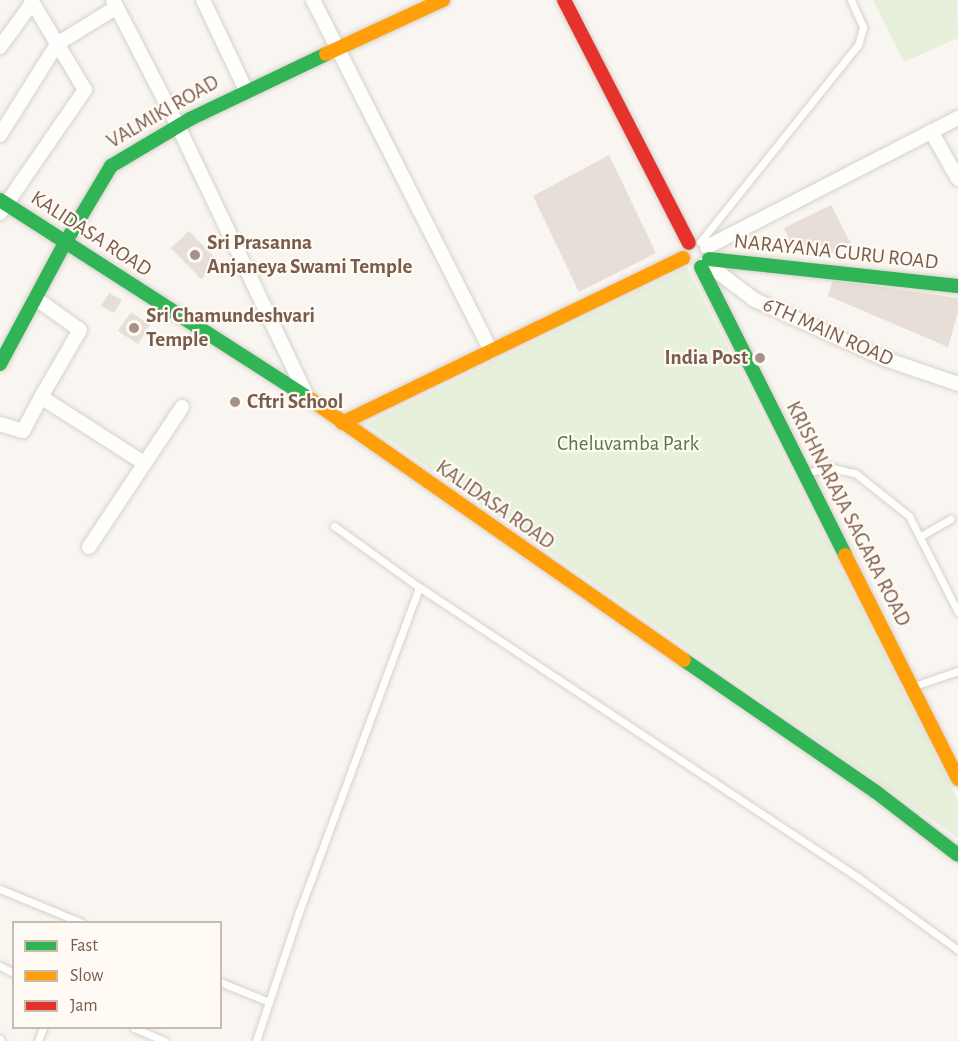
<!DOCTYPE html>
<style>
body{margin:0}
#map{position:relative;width:958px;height:1041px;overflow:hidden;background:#f9f5f0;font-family:"Alegreya Sans",sans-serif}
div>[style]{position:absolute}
.green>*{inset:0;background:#e7f0db}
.building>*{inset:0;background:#e6ded7}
.roads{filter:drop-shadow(0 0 2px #d7d1cb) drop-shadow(0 0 2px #d7d1cb)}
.lane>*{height:7px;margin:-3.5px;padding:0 3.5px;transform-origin:3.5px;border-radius:3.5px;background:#fefefd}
.street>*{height:14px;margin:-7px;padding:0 7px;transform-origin:7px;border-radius:7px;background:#fefefd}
.fast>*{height:14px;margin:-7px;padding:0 7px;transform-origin:7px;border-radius:7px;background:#30b455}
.slow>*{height:14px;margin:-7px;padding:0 7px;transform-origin:7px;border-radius:7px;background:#ff9f0a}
.jam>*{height:14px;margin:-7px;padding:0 7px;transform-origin:7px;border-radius:7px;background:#e5322d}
.dots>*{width:16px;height:16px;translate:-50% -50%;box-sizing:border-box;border:3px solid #fffaf3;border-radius:50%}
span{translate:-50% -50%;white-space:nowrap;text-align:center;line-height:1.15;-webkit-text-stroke:4.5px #fffaf3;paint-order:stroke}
.street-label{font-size:21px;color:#7a5c4d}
.poi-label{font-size:21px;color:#7a5c4d;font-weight:700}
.left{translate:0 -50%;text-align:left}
.right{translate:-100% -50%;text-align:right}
.park-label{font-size:21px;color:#537a41}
.legend{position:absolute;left:12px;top:921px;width:210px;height:108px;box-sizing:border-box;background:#fffaf3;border:2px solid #cabbb1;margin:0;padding:8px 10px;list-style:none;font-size:18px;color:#7a5c4d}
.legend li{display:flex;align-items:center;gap:12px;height:30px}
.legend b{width:30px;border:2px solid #cabbb1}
</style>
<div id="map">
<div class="green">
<i style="clip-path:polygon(873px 0,957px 0,958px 38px,904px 62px)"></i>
<i style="clip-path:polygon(687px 267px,958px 800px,958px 838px,366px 424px)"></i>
</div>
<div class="building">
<i style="clip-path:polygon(609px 155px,656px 253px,579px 292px,533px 196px)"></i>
<i style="clip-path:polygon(831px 205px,851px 244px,827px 255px,818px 240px,794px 251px,784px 228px)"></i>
<i style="clip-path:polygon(189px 231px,219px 262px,201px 279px,171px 248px)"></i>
<i style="clip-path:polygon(833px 280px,958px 298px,958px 312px,948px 347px,828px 296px)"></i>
<i style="clip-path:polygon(109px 293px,122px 300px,114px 313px,101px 306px)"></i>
<i style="clip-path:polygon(131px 312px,150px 325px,138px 344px,118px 331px)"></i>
</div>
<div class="roads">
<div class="lane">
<i style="left:700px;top:242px;width:253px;rotate:-51.3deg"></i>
<i style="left:858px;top:45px;width:19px;rotate:-74deg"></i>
<i style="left:863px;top:27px;width:30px;rotate:-114deg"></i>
<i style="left:807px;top:473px;width:22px;rotate:-16deg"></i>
<i style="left:828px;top:467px;width:28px;rotate:13deg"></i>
<i style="left:855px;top:473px;width:69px;rotate:38.5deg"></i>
<i style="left:909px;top:516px;width:108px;rotate:63deg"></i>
<i style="left:334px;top:526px;width:105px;rotate:35.7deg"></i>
<i style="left:419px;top:587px;width:528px;rotate:33.48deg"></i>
<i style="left:859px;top:878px;width:122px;rotate:36deg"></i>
<i style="left:921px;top:536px;width:34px;rotate:-30deg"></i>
<i style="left:914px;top:686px;width:46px;rotate:-18.8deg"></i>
<i style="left:0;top:889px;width:87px;rotate:22.4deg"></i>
<i style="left:0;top:966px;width:16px;rotate:27deg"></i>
<i style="left:220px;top:982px;width:53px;rotate:22.2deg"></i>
<i style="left:134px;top:1028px;width:33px;rotate:23deg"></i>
<i style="left:0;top:1039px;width:2px;rotate:63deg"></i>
<i style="left:38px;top:1041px;width:14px;rotate:-69deg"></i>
<i style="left:256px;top:1041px;width:136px;rotate:-71.6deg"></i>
<i style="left:299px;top:912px;width:346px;rotate:-69.7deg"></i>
</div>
<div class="street">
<i style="left:113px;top:0;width:142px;rotate:62.7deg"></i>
<i style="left:178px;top:126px;width:300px;rotate:64.5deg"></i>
<i style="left:203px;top:0;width:100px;rotate:64.5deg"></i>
<i style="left:313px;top:0;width:394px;rotate:63.1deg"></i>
<i style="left:0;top:47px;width:54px;rotate:-54deg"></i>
<i style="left:931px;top:131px;width:55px;rotate:60.6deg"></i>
<i style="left:0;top:135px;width:107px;rotate:-57.9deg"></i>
<i style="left:57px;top:44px;width:70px;rotate:-31.7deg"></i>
<i style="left:0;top:213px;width:150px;rotate:-55.4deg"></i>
<i style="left:85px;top:90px;width:105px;rotate:-121deg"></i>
<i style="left:707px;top:247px;width:282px;rotate:-27.2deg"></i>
<i style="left:706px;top:263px;width:61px;rotate:37.1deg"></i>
<i style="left:755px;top:300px;width:143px;rotate:24.4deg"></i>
<i style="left:885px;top:359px;width:77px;rotate:18.9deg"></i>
<i style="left:35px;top:298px;width:55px;rotate:35.4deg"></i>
<i style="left:80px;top:330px;width:78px;rotate:120.2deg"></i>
<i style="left:0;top:424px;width:24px;rotate:17deg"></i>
<i style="left:23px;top:431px;width:38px;rotate:-62deg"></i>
<i style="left:41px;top:397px;width:122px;rotate:32.7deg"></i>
<i style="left:89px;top:547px;width:168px;rotate:-56.4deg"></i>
</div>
<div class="fast">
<i style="left:0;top:200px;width:368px;rotate:32.7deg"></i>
<i style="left:709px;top:259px;width:250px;rotate:6.2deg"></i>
<i style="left:701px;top:267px;width:322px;rotate:63.4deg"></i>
<i style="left:0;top:364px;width:137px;rotate:-61.8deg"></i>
<i style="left:65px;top:243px;width:90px;rotate:-59.1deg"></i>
<i style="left:111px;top:166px;width:92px;rotate:-30.7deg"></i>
<i style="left:190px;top:119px;width:151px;rotate:-25.5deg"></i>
<i style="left:684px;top:660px;width:233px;rotate:34.5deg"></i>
<i style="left:876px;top:792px;width:103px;rotate:37.5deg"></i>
</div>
<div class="slow">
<i style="left:326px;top:54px;width:129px;rotate:-24.8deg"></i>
<i style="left:310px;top:399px;width:456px;rotate:34.9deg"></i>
<i style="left:342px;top:423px;width:379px;rotate:-25.8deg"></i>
<i style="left:845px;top:555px;width:251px;rotate:63.2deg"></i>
</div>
<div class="jam">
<i style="left:564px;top:0;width:273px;rotate:62.8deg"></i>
</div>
</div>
<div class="dots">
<i style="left:195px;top:255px;background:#a69286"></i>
<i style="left:134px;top:328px;background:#a69286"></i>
<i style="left:760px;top:358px;background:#a69286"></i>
<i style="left:235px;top:402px;background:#a69286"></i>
</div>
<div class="street-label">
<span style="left:163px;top:112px;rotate:-30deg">VALMIKI ROAD</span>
<span style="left:91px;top:234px;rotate:33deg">KALIDASA ROAD</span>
<span style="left:836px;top:252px;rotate:6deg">NARAYANA GURU ROAD</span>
<span style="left:828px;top:332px;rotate:24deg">6TH MAIN ROAD</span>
<span style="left:495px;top:505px;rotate:35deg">KALIDASA ROAD</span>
<span style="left:848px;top:514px;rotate:63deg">KRISHNARAJA SAGARA ROAD</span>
</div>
<div class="poi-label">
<span class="left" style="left:207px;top:255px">Sri Prasanna<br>Anjaneya Swami Temple</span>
<span class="left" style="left:146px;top:328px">Sri Chamundeshvari<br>Temple</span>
<span class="right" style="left:748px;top:358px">India Post</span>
<span class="left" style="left:247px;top:402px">Cftri School</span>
</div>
<div class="park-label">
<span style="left:628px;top:444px">Cheluvamba Park</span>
</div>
<ul class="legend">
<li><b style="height:8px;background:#30b455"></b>Fast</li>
<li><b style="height:8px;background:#ff9f0a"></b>Slow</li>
<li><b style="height:8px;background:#e5322d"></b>Jam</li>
</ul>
</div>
